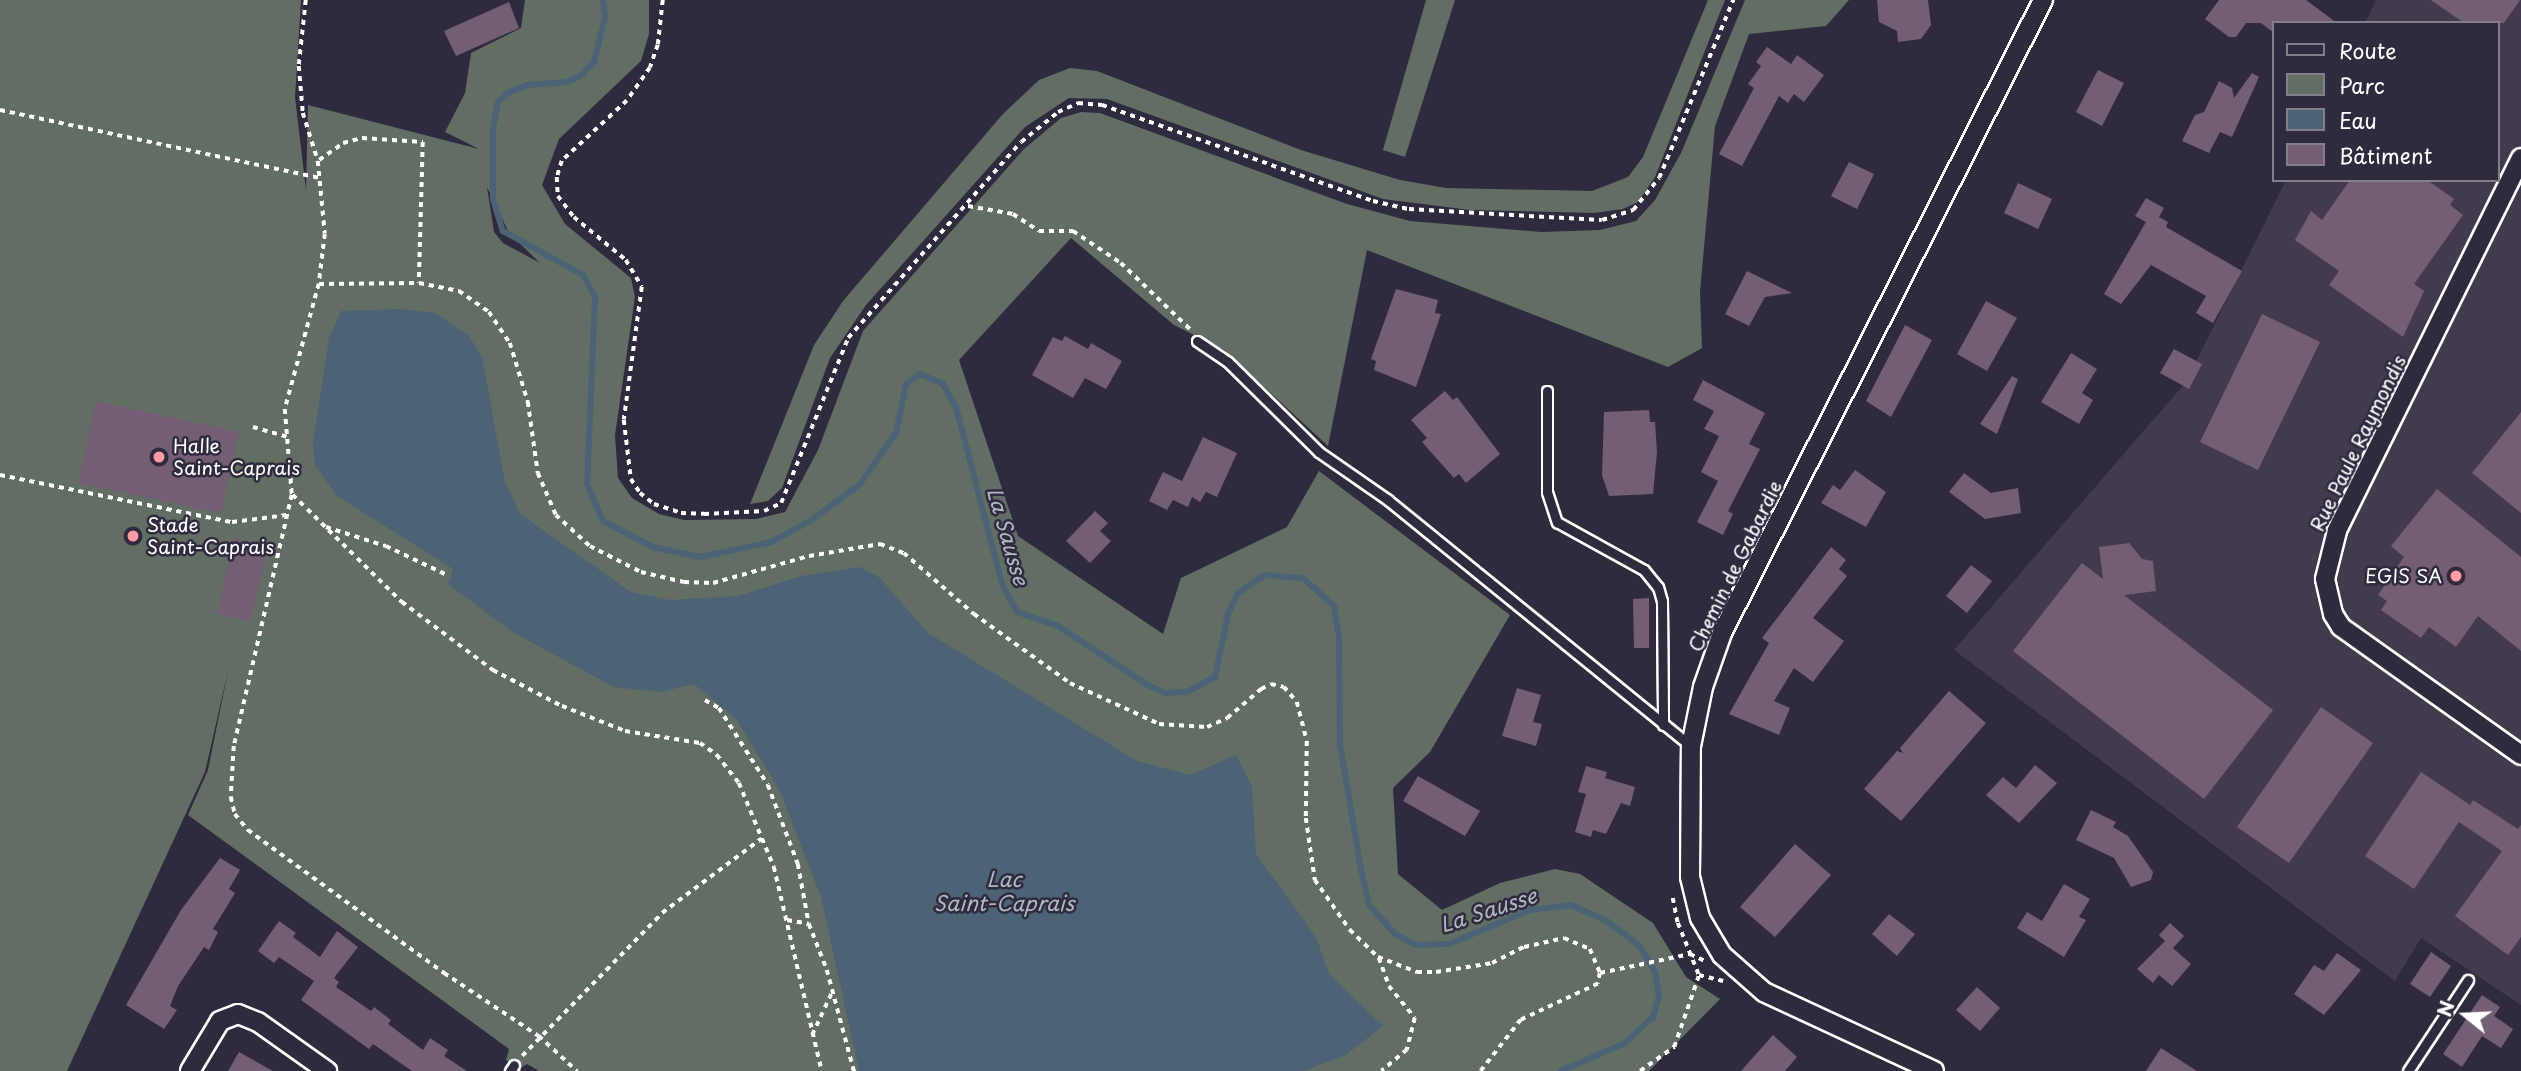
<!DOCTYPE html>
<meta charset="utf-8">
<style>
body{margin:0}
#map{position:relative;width:2521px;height:1071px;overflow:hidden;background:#2f2a3d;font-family:"Playpen Sans",sans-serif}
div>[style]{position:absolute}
.built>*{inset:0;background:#443a4e}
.green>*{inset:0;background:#626e64}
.water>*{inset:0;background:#4b6374}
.stream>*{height:6px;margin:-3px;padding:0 3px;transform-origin:3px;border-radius:3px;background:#4b6374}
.building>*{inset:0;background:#745e74}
.path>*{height:3.5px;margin-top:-1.75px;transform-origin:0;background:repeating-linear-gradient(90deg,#fff 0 5px,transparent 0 10px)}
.roads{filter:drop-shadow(2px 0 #fff) drop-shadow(-2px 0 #fff) drop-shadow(0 2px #fff) drop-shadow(0 -2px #fff)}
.lane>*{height:9px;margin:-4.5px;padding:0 4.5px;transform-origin:4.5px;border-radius:4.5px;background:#2f2a3d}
.street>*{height:18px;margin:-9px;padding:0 9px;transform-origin:9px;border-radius:9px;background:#2f2a3d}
.dots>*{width:19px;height:19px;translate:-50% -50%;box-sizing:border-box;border:4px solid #2f2a3d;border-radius:50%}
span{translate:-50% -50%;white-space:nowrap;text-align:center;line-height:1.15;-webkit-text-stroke:5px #2f2a3d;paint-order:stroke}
.street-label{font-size:19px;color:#fff}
.poi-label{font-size:19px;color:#fff}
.left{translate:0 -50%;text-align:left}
.right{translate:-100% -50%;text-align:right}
.water-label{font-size:21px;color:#aeb9c0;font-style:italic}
.legend{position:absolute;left:2272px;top:21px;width:228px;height:161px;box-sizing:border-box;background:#2f2a3d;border:2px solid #827f8b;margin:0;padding:9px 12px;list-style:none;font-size:21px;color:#fff}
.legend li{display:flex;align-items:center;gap:14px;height:35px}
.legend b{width:35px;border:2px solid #827f8b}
.north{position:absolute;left:2430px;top:980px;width:70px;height:70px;-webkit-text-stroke:5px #2f2a3d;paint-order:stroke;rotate:288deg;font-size:19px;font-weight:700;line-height:28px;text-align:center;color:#fff}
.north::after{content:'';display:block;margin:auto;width:24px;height:32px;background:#fff;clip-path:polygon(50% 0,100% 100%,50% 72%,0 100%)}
</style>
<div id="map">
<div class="built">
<div style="clip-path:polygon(2376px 0,2521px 0,2521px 1005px,2421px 938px,2395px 981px,1954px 650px,2186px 382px,2286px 180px,2498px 180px,2498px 23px,2365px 23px)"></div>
</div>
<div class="green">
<div style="clip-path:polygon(evenodd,0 0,301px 0,295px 97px,306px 190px,308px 105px,479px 149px,445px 132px,465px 93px,471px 53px,521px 28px,525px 0,649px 0,649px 34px,641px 61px,559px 139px,542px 185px,565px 224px,631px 278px,635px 297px,615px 435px,618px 478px,632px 498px,659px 514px,684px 520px,756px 519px,785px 512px,818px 450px,863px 331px,1024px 149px,1061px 118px,1081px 112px,1100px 113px,1347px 204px,1410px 221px,1541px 232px,1600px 230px,1636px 221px,1655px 200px,1681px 153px,1745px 0,1849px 0,1826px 26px,1749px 34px,1715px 126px,1700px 292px,1702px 348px,1668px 367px,1367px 250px,1328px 446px,1224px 350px,1174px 325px,1071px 238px,959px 360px,1018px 536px,1163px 634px,1181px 578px,1287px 527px,1319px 471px,1510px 615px,1430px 752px,1393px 788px,1398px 874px,1442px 910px,1500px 883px,1555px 869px,1580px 874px,1653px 923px,1686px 977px,1720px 999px,1649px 1071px,539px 1071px,527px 1064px,519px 1069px,506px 1060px,509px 1049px,188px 815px,208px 770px,228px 671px,205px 772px,67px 1071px,0 1071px,0 0,487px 187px,509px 233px,540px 263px,503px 243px,494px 232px,487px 187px)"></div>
<div style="clip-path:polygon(1426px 0,1455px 0,1405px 157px,1383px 150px)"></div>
<div style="clip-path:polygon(1708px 0,1725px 0,1655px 177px,1638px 202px,1623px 209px,1594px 213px,1470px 210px,1383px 199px,1107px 99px,1069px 98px,1025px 127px,866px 305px,830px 358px,782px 488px,768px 501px,750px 504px,814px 345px,843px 301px,1002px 115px,1039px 80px,1070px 68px,1097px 71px,1301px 150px,1400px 180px,1446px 188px,1592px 191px,1628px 177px,1643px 157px)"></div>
</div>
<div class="water">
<div style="clip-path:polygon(401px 309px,435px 313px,469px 336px,482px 357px,505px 482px,520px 514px,631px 592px,670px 600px,738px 596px,801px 576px,860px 567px,880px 578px,928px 633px,1137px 761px,1190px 775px,1236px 755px,1252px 787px,1256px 854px,1316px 937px,1329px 974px,1383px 1026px,1346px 1055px,1304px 1071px,859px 1071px,821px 897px,779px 789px,736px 719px,694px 684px,661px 692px,614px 687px,514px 633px,448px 584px,453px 569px,337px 496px,315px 465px,313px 443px,329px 338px,341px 311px)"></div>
</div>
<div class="stream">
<div style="left:603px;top:0;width:17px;rotate:83deg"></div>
<div style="left:605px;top:17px;width:46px;rotate:103.7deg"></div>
<div style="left:594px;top:62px;width:19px;rotate:133deg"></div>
<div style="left:581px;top:76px;width:15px;rotate:157deg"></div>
<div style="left:567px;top:82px;width:40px;rotate:175.7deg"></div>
<div style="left:527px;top:85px;width:21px;rotate:157deg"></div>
<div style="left:508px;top:93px;width:13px;rotate:138deg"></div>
<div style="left:498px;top:102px;width:26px;rotate:101deg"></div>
<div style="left:493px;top:128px;width:71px;rotate:90deg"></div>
<div style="left:493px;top:199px;width:34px;rotate:73deg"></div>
<div style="left:503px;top:231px;width:91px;rotate:28.8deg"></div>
<div style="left:583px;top:275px;width:25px;rotate:61deg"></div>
<div style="left:595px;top:297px;width:187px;rotate:92.4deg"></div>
<div style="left:587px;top:484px;width:40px;rotate:66.6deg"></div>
<div style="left:603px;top:521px;width:56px;rotate:27.5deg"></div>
<div style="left:653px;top:547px;width:48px;rotate:12deg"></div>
<div style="left:700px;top:557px;width:73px;rotate:-11.9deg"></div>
<div style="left:771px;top:542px;width:44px;rotate:-28.3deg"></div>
<div style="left:810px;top:521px;width:61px;rotate:-36.3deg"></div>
<div style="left:859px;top:485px;width:64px;rotate:-54.6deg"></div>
<div style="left:896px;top:433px;width:50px;rotate:-78.5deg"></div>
<div style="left:906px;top:384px;width:17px;rotate:-36deg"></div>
<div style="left:920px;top:374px;width:25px;rotate:23deg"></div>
<div style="left:943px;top:384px;width:26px;rotate:61deg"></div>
<div style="left:956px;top:407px;width:183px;rotate:75.4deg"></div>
<div style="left:1002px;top:584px;width:32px;rotate:62deg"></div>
<div style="left:1017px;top:612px;width:43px;rotate:18.9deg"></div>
<div style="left:1058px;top:626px;width:105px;rotate:33.4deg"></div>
<div style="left:1146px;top:684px;width:21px;rotate:25deg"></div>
<div style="left:1165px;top:693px;width:22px;rotate:-3deg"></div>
<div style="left:1187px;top:692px;width:32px;rotate:-28deg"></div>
<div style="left:1215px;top:677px;width:64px;rotate:-78.3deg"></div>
<div style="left:1228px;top:614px;width:23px;rotate:-65deg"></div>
<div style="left:1238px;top:593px;width:32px;rotate:-34deg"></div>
<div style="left:1265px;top:575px;width:38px;rotate:5deg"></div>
<div style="left:1303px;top:578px;width:42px;rotate:42.1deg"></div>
<div style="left:1334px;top:606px;width:33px;rotate:81deg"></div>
<div style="left:1339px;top:639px;width:105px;rotate:89.5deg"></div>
<div style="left:1340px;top:744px;width:128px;rotate:80.5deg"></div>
<div style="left:1361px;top:870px;width:36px;rotate:77deg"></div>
<div style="left:1369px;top:905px;width:39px;rotate:48deg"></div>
<div style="left:1395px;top:934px;width:24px;rotate:28deg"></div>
<div style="left:1416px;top:945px;width:33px;rotate:-2deg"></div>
<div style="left:1449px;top:944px;width:88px;rotate:-22.8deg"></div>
<div style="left:1530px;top:910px;width:41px;rotate:-7deg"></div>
<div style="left:1571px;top:905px;width:39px;rotate:24deg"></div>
<div style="left:1607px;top:921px;width:40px;rotate:37deg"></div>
<div style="left:1639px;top:945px;width:31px;rotate:59deg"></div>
<div style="left:1655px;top:972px;width:23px;rotate:80deg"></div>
<div style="left:1659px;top:995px;width:23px;rotate:105deg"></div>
<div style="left:1653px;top:1017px;width:38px;rotate:137deg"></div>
<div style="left:1625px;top:1043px;width:70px;rotate:156.4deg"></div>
</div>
<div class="building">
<div style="clip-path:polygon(1877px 0,1928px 0,1931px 25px,1921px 39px,1898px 42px,1897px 31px,1879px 22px)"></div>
<div style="clip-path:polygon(2219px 0,2306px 0,2337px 23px,2274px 23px,2274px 33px,2261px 23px,2246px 23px,2236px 37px,2229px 37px,2205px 19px)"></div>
<div style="clip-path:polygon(2431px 0,2520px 0,2504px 23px,2464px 23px)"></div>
<div style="clip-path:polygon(509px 2px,519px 28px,456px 56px,444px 31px)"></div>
<div style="clip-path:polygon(1767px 47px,1791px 64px,1797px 55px,1824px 75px,1804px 102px,1794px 94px,1788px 103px,1779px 96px,1742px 166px,1719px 154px,1754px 88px,1748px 84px,1761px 66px,1756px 62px)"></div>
<div style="clip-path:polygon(2098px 70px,2124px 83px,2102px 126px,2076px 112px)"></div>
<div style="clip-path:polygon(2252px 73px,2259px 77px,2232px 137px,2220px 132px,2209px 153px,2182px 141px,2195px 115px,2204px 112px,2219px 81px,2232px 88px,2234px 98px)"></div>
<div style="clip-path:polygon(1849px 162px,1874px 174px,1857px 209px,1831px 196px)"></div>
<div style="clip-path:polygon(2350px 180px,2427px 180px,2454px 199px,2450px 205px,2463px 215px,2414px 284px,2424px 291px,2403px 337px,2329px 285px,2339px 271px,2295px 240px,2311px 211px,2322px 220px)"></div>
<div style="clip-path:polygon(2018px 183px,2052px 199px,2038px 229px,2004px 213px)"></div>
<div style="clip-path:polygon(2146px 198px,2164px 208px,2159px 217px,2168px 222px,2166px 227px,2242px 271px,2213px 323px,2196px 313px,2206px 296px,2151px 265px,2121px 304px,2104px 294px,2146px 222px,2135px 216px)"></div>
<div style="clip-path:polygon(1747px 271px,1792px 293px,1765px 297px,1749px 326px,1725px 314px)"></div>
<div style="clip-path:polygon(1396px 289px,1438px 300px,1435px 313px,1441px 314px,1416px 387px,1374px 370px,1376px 361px,1371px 359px)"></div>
<div style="clip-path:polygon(1986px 301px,2017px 318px,1987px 371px,1957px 354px)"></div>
<div style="clip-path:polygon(2262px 314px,2320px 342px,2258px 470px,2200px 442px)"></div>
<div style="clip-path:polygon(1905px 325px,1932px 340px,1891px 417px,1866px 401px)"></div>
<div style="clip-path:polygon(1065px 336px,1088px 349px,1091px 343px,1122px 361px,1106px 389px,1085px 378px,1073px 398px,1032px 375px,1053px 337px,1062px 341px)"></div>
<div style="clip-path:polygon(2174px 349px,2202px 364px,2189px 389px,2160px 373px)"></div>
<div style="clip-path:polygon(2071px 353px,2097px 369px,2082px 393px,2093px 400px,2079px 424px,2041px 402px)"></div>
<div style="clip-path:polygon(2012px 376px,2018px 379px,1997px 434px,1980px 424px)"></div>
<div style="clip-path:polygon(1703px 380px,1765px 413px,1749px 444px,1760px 449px,1728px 511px,1733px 514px,1723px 535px,1697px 522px,1718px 481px,1701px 472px,1719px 436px,1704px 429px,1714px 411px,1693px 400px)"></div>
<div style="clip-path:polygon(1445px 391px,1453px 400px,1457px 397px,1500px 454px,1466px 483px,1459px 474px,1454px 478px,1422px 442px,1427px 438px,1411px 420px)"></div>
<div style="clip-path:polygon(96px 401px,239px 432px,221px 513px,78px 483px)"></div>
<div style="clip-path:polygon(1649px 410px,1650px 422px,1655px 422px,1657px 452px,1653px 494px,1609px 496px,1602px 475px,1604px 412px)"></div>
<div style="clip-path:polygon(2521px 412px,2521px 513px,2472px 473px)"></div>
<div style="clip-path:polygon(1203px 437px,1237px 453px,1217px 497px,1206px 492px,1200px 502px,1192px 497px,1188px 507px,1173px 500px,1167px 510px,1149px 501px,1163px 472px,1182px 481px)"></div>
<div style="clip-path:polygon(1855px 470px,1886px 492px,1866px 527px,1821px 503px,1833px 485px,1840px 490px)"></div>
<div style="clip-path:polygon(1964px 473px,1991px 493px,2018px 488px,2021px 513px,1985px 519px,1949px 492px)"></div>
<div style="clip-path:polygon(2437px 489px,2521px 557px,2521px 651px,2478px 616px,2456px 647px,2429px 627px,2421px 638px,2381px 610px,2387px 601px,2378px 595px,2404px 557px,2391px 546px)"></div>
<div style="clip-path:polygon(1095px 511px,1108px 523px,1100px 531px,1111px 541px,1090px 563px,1066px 541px)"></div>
<div style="clip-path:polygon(234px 538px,268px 545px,251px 621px,217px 614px)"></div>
<div style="clip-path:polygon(2129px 543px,2142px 559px,2153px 561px,2156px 591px,2124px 595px,2273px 710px,2204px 799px,2013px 651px,2082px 563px,2103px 579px,2099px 547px)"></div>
<div style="clip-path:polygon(1831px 547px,1846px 560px,1839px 569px,1847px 576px,1813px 618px,1844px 641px,1813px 682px,1794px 668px,1774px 701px,1790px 708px,1779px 735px,1729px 714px,1769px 643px,1762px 638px)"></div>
<div style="clip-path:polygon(1971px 565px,1992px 581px,1967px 613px,1946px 596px)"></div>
<div style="clip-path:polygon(1649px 598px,1649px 648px,1634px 648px,1633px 599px)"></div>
<div style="clip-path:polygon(1517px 688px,1541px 695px,1533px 722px,1542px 724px,1536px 746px,1502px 736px)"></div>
<div style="clip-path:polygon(1949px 691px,1986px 723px,1901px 821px,1864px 789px,1897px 751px,1903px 753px,1900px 748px)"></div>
<div style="clip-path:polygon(2321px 707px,2373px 743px,2289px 863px,2237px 827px)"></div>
<div style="clip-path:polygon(2035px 765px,2057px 783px,2019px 823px,1986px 795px,2003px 777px,2016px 788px)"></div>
<div style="clip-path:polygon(1586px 766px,1607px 772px,1605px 778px,1635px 787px,1630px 806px,1621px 803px,1606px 834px,1593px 830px,1591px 837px,1575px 832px,1586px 794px,1578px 792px)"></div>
<div style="clip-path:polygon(2421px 772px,2470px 805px,2473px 800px,2518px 829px,2521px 825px,2521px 937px,2508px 955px,2455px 916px,2502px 851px,2459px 822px,2414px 889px,2365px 856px)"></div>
<div style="clip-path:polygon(1418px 776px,1480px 811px,1465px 836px,1403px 801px)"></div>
<div style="clip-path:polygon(2091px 810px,2116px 822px,2113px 827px,2128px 836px,2153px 872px,2151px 880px,2131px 887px,2114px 858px,2076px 840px)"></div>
<div style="clip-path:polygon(1795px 844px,1831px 875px,1775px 937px,1740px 907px)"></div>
<div style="clip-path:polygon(220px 858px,240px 870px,229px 889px,235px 893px,213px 929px,218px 932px,209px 950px,204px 947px,178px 986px,170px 1006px,177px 1010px,164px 1029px,126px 1005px,181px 910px)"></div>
<div style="clip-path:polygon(2064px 884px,2090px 899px,2079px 917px,2086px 920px,2064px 957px,2017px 928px,2027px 912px,2042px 921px)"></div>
<div style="clip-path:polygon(1889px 914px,1915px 934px,1897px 956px,1872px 934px)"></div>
<div style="clip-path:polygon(279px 921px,296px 933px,293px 937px,320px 957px,337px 931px,358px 947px,334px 978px,339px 982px,336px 987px,371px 1011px,374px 1007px,391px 1020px,388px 1024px,423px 1050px,430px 1038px,448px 1050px,444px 1056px,467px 1071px,412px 1071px,373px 1044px,369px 1049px,301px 1000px,314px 981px,279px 957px,274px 963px,258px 951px)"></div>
<div style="clip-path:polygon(2170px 923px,2184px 936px,2173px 948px,2191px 964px,2172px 986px,2159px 975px,2153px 983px,2137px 969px,2165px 941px,2159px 935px)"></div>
<div style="clip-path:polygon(2431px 952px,2451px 966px,2430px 997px,2410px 984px)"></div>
<div style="clip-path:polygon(2337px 953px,2361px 970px,2324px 1015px,2294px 994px,2314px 965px,2324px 971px)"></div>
<div style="clip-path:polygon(1977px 987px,2000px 1008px,1980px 1031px,1956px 1010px)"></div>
<div style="clip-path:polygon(2482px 995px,2500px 1007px,2494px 1016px,2513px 1029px,2501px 1048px,2482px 1036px,2462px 1067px,2443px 1054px)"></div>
<div style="clip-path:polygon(1773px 1035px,1797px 1057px,1785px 1071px,1741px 1071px)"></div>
<div style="clip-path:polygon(2161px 1048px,2197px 1071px,2146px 1071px)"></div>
<div style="clip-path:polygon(239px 1052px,273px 1071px,228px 1071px)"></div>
</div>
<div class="path">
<div style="left:306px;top:0;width:66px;rotate:96.1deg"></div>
<div style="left:299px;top:66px;width:47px;rotate:85.1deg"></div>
<div style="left:303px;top:113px;width:50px;rotate:72.6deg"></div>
<div style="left:318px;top:161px;width:73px;rotate:84.5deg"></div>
<div style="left:325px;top:234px;width:50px;rotate:96.8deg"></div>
<div style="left:319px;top:284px;width:130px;rotate:105.2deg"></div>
<div style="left:285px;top:409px;width:86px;rotate:85.3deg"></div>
<div style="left:292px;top:495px;width:258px;rotate:103deg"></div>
<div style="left:234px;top:746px;width:51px;rotate:93.4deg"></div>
<div style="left:231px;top:797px;width:17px;rotate:77deg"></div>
<div style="left:235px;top:814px;width:21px;rotate:51deg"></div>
<div style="left:248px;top:830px;width:243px;rotate:36.1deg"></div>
<div style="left:444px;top:973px;width:114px;rotate:33.6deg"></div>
<div style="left:539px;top:1036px;width:52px;rotate:42.6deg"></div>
<div style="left:663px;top:0;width:45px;rotate:96.3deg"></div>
<div style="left:658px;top:45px;width:24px;rotate:109deg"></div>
<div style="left:650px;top:68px;width:40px;rotate:124.9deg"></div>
<div style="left:627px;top:101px;width:88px;rotate:137.3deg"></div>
<div style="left:562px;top:161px;width:17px;rotate:107deg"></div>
<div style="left:557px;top:177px;width:19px;rotate:87deg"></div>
<div style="left:558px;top:196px;width:26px;rotate:53deg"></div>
<div style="left:574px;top:217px;width:67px;rotate:39.6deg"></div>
<div style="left:626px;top:260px;width:31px;rotate:59deg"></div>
<div style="left:642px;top:287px;width:134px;rotate:97.7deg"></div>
<div style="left:624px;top:420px;width:59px;rotate:83.2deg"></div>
<div style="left:631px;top:479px;width:17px;rotate:57deg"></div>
<div style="left:640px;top:493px;width:18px;rotate:38deg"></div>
<div style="left:654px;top:504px;width:28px;rotate:18deg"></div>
<div style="left:681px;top:513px;width:23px;rotate:2deg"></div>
<div style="left:704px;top:514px;width:60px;rotate:-2.9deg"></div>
<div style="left:764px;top:511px;width:19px;rotate:-25deg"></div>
<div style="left:781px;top:503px;width:178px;rotate:-67.9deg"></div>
<div style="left:848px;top:338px;width:261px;rotate:-48.6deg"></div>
<div style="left:1021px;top:142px;width:48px;rotate:-39deg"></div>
<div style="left:1058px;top:112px;width:22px;rotate:-24deg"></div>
<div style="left:1078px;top:103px;width:24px;rotate:5deg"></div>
<div style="left:1102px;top:105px;width:288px;rotate:19.5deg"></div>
<div style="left:1373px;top:201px;width:37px;rotate:13deg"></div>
<div style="left:1409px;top:209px;width:193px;rotate:3.3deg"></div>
<div style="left:1602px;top:220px;width:33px;rotate:-18deg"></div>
<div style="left:1633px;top:210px;width:41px;rotate:-50.9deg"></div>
<div style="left:1659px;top:178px;width:193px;rotate:-67.4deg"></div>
<div style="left:0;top:110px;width:327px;rotate:12deg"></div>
<div style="left:319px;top:160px;width:29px;rotate:-35deg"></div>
<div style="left:343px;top:143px;width:20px;rotate:-15deg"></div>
<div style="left:362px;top:138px;width:61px;rotate:3.8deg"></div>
<div style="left:423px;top:142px;width:141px;rotate:91.6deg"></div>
<div style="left:968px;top:206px;width:46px;rotate:10.1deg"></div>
<div style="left:1013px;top:214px;width:31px;rotate:33deg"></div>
<div style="left:1039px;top:231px;width:34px"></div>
<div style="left:1073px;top:231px;width:58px;rotate:33.7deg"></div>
<div style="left:1121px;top:263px;width:97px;rotate:43.7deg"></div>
<div style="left:319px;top:284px;width:100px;rotate:-0.6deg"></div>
<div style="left:419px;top:283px;width:41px;rotate:11.3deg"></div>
<div style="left:459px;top:291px;width:37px;rotate:35deg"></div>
<div style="left:489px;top:312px;width:37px;rotate:56deg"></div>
<div style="left:510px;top:343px;width:62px;rotate:73deg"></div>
<div style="left:528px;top:402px;width:72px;rotate:82deg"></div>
<div style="left:538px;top:473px;width:46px;rotate:66.8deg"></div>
<div style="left:556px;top:515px;width:46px;rotate:42.4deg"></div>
<div style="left:590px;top:546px;width:57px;rotate:27deg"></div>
<div style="left:641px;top:572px;width:44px;rotate:13.1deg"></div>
<div style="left:684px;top:582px;width:29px;rotate:2deg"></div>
<div style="left:713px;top:583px;width:100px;rotate:-15.7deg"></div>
<div style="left:809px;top:556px;width:72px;rotate:-9.6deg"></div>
<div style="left:880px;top:544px;width:26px;rotate:21deg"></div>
<div style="left:904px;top:553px;width:93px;rotate:41.1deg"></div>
<div style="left:974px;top:614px;width:118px;rotate:35.7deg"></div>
<div style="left:1070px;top:683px;width:98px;rotate:24.7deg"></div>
<div style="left:1159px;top:724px;width:48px;rotate:3.6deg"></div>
<div style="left:1207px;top:727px;width:22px;rotate:-24deg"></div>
<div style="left:1227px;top:718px;width:45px;rotate:-40.5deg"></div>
<div style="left:1261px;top:689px;width:11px;rotate:-27deg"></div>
<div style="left:1271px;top:684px;width:13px;rotate:13deg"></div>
<div style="left:1284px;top:687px;width:20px;rotate:49deg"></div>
<div style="left:1297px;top:702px;width:40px;rotate:75.6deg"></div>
<div style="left:1307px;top:741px;width:77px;rotate:90.7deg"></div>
<div style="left:1306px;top:818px;width:63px;rotate:81.7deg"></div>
<div style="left:1315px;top:880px;width:61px;rotate:55deg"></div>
<div style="left:1350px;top:930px;width:39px;rotate:44deg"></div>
<div style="left:1378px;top:957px;width:42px;rotate:21deg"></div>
<div style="left:1417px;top:972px;width:19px"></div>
<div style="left:1436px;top:972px;width:57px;rotate:-9.1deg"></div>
<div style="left:1492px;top:963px;width:36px;rotate:-27deg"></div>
<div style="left:1524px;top:947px;width:41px;rotate:-12.7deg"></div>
<div style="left:1564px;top:938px;width:28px;rotate:23deg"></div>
<div style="left:1590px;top:949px;width:26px;rotate:67deg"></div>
<div style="left:1600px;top:973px;width:11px;rotate:100deg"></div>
<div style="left:1598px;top:984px;width:85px;rotate:154.9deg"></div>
<div style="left:1521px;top:1020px;width:65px;rotate:128.1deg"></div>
<div style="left:253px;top:427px;width:35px;rotate:16deg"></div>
<div style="left:0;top:475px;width:237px;rotate:11.5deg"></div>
<div style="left:232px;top:522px;width:55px;rotate:-7.3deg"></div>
<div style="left:293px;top:495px;width:153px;rotate:44.5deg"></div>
<div style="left:402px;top:602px;width:114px;rotate:36.8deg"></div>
<div style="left:493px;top:670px;width:78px;rotate:27.6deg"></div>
<div style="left:562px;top:706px;width:68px;rotate:21.6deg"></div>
<div style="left:625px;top:731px;width:76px;rotate:9.1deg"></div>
<div style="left:700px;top:743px;width:21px;rotate:35deg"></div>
<div style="left:717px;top:755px;width:36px;rotate:52deg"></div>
<div style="left:739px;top:783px;width:91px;rotate:67.4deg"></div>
<div style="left:774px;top:867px;width:210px;rotate:76.8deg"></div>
<div style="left:326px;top:527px;width:63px;rotate:17.6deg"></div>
<div style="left:386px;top:546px;width:68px;rotate:25.4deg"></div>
<div style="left:705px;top:700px;width:16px;rotate:30deg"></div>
<div style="left:719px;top:708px;width:91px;rotate:57.5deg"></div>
<div style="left:768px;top:785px;width:85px;rotate:69.2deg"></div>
<div style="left:798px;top:864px;width:61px;rotate:79.6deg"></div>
<div style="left:1673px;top:898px;width:25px;rotate:79deg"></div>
<div style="left:1678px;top:923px;width:56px;rotate:68deg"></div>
<div style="left:1699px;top:975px;width:25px;rotate:14deg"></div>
<div style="left:787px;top:920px;width:22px;rotate:10deg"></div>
<div style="left:809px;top:924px;width:49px;rotate:68.6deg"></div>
<div style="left:827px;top:970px;width:105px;rotate:75deg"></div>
<div style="left:1379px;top:958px;width:30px;rotate:70deg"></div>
<div style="left:1389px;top:986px;width:41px;rotate:50.9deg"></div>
<div style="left:1415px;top:1018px;width:33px;rotate:104deg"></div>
<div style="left:1407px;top:1050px;width:33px;rotate:140deg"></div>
<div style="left:1600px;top:973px;width:92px;rotate:-11.9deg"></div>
<div style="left:1690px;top:954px;width:17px;rotate:25deg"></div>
<div style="left:812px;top:1035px;width:47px;rotate:-65.1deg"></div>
<div style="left:522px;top:1056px;width:200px;rotate:-45.6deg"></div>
<div style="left:662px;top:913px;width:124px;rotate:-36.8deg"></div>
<div style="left:1640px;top:1071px;width:42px;rotate:-35.2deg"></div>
<div style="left:1674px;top:1047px;width:76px;rotate:-70.9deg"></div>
</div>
<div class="roads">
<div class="lane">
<div style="left:1197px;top:341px;width:37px;rotate:34deg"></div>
<div style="left:1228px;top:362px;width:128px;rotate:44.7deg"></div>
<div style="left:1319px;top:452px;width:84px;rotate:34.8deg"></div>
<div style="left:1388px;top:500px;width:390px;rotate:39.1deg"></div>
<div style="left:1547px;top:391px;width:101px;rotate:90deg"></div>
<div style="left:1547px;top:492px;width:32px;rotate:72deg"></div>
<div style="left:1557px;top:522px;width:99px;rotate:28.9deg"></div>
<div style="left:1644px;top:570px;width:22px;rotate:51deg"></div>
<div style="left:1658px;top:587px;width:15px;rotate:74deg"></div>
<div style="left:1662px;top:601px;width:124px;rotate:89.5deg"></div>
<div style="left:510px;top:1071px;width:7px;rotate:-56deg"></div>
<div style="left:2408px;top:1071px;width:109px;rotate:-56.6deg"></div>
</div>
<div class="street">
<div style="left:2521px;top:158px;width:416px;rotate:116.3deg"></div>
<div style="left:2337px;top:531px;width:49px;rotate:104deg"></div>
<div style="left:2325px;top:579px;width:36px;rotate:77deg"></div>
<div style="left:2333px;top:614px;width:15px;rotate:58deg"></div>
<div style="left:2341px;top:627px;width:221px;rotate:35.4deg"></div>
<div style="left:190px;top:1071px;width:58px;rotate:-59deg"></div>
<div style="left:220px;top:1021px;width:19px;rotate:-21deg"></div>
<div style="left:238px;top:1014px;width:22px;rotate:22deg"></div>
<div style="left:258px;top:1022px;width:85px;rotate:35.4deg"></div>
<div style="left:1934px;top:1071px;width:187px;rotate:-155.1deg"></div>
<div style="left:1764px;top:992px;width:56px;rotate:-138.6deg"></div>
<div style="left:1722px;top:955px;width:43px;rotate:-120.7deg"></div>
<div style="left:1700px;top:918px;width:42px;rotate:-103.7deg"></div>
<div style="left:1690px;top:877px;width:131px;rotate:-89.6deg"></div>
<div style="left:1691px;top:746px;width:60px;rotate:-78.5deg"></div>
<div style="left:1703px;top:687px;width:57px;rotate:-70.6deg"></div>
<div style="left:1722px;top:633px;width:710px;rotate:-63.11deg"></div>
</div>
</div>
<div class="dots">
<div style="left:159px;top:457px;background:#ff9aa2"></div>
<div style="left:133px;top:536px;background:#ff9aa2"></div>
<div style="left:2456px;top:576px;background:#ff9aa2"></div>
</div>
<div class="street-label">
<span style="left:2358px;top:443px;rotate:-64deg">Rue Paule Raymondis</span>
<span style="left:1735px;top:566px;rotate:-64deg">Chemin de Gabardie</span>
</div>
<div class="poi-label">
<span class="left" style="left:173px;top:457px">Halle<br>Saint-Caprais</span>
<span class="left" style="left:147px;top:536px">Stade<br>Saint-Caprais</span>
<span class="right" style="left:2442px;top:576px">EGIS SA</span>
</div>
<div class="water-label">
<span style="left:1009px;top:536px;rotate:74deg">La Sausse</span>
<span style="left:1004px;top:890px">Lac<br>Saint-Caprais</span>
<span style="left:1488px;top:909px;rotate:-18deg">La Sausse</span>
</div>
<ul class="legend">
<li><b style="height:9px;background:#2f2a3d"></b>Route</li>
<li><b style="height:19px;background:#626e64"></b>Parc</li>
<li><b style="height:19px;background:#4b6374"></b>Eau</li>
<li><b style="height:19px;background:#745e74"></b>Bâtiment</li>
</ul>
<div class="north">N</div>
</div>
